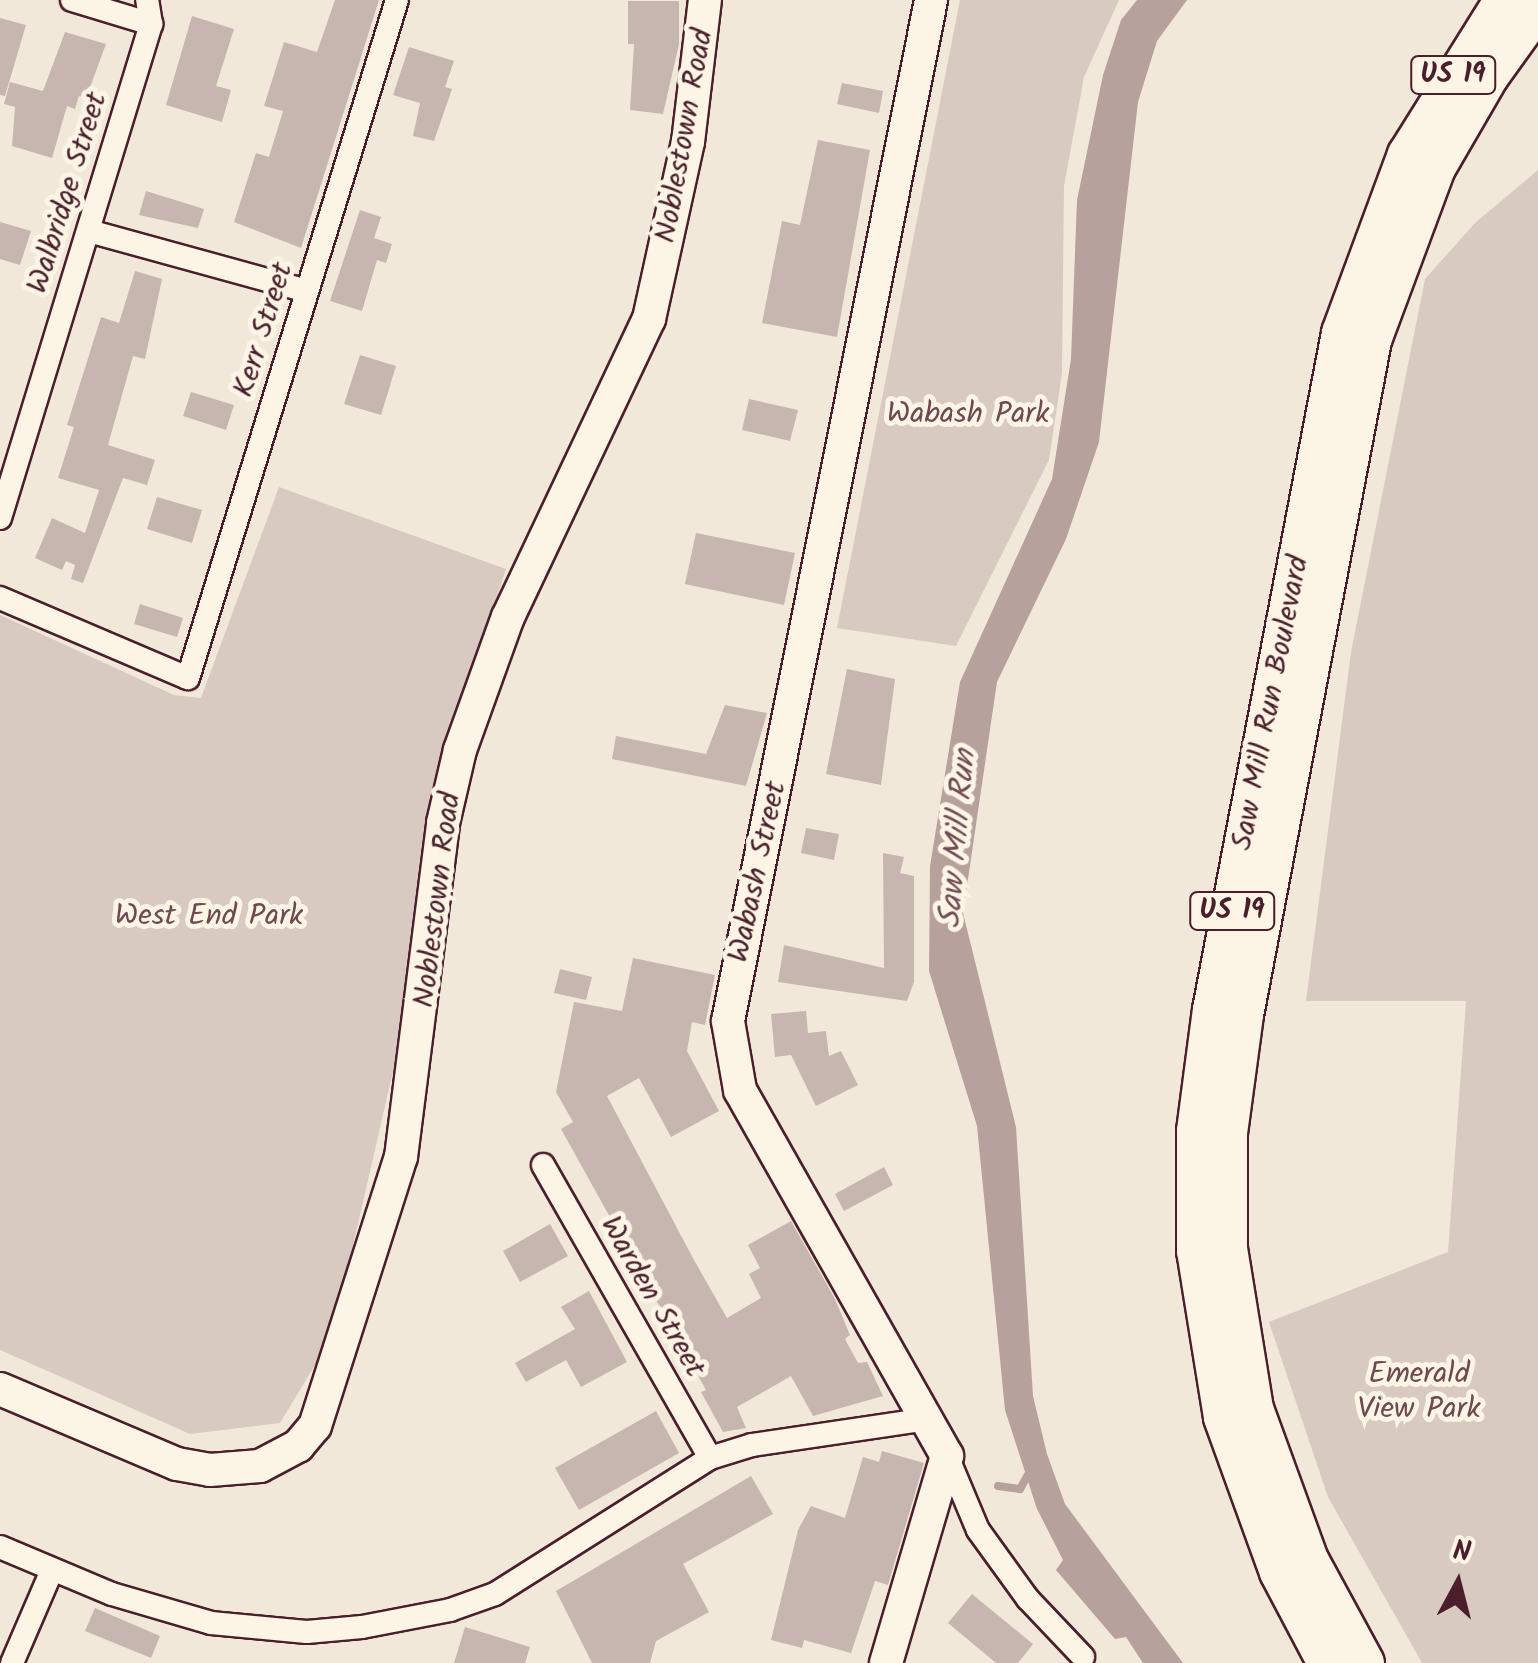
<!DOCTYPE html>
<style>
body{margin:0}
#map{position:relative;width:1538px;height:1663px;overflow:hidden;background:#f1e8da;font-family:Kalam,sans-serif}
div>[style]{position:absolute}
.green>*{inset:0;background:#d8cac0}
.water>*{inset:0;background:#b6a19c}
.stream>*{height:8px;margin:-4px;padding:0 4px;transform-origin:4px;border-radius:4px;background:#b6a19c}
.building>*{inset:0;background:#c7b6af}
.roads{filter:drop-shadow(2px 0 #4a1f2b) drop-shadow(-2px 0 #4a1f2b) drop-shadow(0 2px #4a1f2b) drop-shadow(0 -2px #4a1f2b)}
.street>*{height:22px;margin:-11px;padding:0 11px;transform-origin:11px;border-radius:11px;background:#fcf5e5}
.secondary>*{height:32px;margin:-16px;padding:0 16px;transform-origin:16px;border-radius:16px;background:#fcf5e5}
.highway>*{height:40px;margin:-20px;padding:0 20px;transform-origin:20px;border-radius:20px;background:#fcf5e5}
span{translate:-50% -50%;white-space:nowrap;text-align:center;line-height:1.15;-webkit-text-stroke:10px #fcf5e5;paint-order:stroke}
.shield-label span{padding:2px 8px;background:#fcf5e5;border:2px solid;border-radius:8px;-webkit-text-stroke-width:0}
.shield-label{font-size:28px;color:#4a1f2b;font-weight:700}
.street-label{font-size:30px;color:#4a1f2b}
.park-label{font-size:30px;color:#6e4a50}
.water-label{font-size:32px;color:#704c53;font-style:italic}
.north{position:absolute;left:1408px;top:1533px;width:100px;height:100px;-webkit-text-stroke:8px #fcf5e5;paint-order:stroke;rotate:7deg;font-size:28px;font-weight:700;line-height:40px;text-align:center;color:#4a1f2b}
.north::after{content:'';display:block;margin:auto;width:35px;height:45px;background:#4a1f2b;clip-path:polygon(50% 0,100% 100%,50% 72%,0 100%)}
</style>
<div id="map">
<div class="green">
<div style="clip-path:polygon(960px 0,1119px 0,1084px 77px,1064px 186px,1062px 373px,1049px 460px,956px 646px,837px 628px)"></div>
<div style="clip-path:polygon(1538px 170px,1538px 1663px,1422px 1663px,1328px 1497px,1269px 1322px,1448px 1252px,1466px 1001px,1306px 1001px,1351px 652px,1425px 279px,1475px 223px)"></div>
<div style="clip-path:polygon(279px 487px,506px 569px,450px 743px,394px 1067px,332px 1337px,280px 1423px,190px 1434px,0 1350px,0 615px,174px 695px,201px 698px)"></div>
</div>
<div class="water">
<div style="clip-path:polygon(1137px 0,1187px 0,1157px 41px,1138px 102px,1099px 442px,1066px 539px,997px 682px,963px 913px,1016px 1127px,1033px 1396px,1047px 1454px,1065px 1504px,1183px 1663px,1143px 1663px,1126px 1637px,1115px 1639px,1056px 1570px,1063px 1560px,1037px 1509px,1005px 1410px,977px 1126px,929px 971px,930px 866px,960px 682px,1052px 479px,1071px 359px,1077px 200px,1103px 75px,1121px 20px)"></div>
</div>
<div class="stream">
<div style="left:998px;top:1486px;width:22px;rotate:8deg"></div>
<div style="left:1020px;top:1489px;width:23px;rotate:-61deg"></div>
</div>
<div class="building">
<div style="clip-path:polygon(335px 0,379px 0,301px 248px,234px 222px,256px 153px,269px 157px,283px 111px,264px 106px,284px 42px,317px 52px)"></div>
<div style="clip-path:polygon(628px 1px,679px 1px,679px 44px,663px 114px,630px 110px,634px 44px,628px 44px)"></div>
<div style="clip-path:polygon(192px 16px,234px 29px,216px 86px,231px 90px,222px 122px,166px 105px)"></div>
<div style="clip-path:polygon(0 18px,26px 25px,5px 96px,0 95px)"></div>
<div style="clip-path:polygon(65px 32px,106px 44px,86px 98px,79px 96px,75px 109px,67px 106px,52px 158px,12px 146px,15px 107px,4px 104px,10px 82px,43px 91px)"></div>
<div style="clip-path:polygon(409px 47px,454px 61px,445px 87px,452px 89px,434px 141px,413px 136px,420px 103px,393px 95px)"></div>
<div style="clip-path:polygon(842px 83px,883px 91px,879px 113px,837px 104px)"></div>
<div style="clip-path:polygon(818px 140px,870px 150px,837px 337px,762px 323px,782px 221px,800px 225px)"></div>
<div style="clip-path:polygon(146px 191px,204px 209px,198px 228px,139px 215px)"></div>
<div style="clip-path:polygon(360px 210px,381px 217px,374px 238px,392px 244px,386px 263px,377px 260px,362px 311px,330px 301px)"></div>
<div style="clip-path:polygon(0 222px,31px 231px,20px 265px,0 259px)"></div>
<div style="clip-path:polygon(135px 271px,162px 279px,145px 359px,133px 356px,108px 445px,155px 460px,147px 485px,123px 478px,83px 583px,71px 579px,75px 565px,66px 561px,62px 570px,35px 558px,52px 518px,85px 533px,99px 490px,58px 478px,74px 427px,67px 425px,101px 317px,119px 323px)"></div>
<div style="clip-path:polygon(360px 355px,396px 366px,381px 415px,344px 404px)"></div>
<div style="clip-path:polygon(191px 392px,234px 405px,226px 430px,183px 416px)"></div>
<div style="clip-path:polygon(749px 399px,798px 410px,790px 441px,742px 430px)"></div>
<div style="clip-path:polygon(157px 497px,202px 510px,192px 543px,147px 529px)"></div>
<div style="clip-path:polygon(696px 533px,795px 553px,784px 605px,685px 584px)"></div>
<div style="clip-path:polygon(140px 604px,183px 618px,177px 637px,134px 624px)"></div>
<div style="clip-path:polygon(847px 669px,895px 679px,881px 785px,826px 774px)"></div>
<div style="clip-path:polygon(725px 705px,767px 713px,746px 786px,612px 759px,616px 736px,706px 754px)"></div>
<div style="clip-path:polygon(806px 828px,839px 834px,834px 860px,801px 853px)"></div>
<div style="clip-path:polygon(883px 853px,904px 857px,900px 873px,914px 876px,914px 982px,907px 1001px,778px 982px,784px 945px,884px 968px)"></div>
<div style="clip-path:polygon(633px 958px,715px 975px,705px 1025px,692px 1022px,687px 1051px,719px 1111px,671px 1137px,639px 1078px,607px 1096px,694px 1260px,727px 1318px,761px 1298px,749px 1274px,760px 1268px,748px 1245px,791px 1221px,835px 1299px,850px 1335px,845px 1339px,858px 1363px,867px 1362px,883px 1396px,813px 1416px,791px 1376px,737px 1407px,746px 1428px,723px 1432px,701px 1392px,706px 1390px,561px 1129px,573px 1122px,556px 1092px,574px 1002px,622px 1011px)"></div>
<div style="clip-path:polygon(560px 969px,592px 977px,586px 1000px,554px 993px)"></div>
<div style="clip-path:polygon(806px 1011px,808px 1033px,826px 1031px,829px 1056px,841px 1051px,858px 1085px,816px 1106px,791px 1055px,775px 1057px,771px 1014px)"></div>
<div style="clip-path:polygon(884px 1167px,893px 1185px,844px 1211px,835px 1194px)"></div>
<div style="clip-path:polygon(550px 1224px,568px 1256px,520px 1282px,503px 1251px)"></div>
<div style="clip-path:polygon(589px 1291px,627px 1362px,581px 1387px,566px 1360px,526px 1382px,515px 1363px,575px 1329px,561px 1307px)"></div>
<div style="clip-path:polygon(656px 1411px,679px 1453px,579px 1510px,555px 1468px)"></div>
<div style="clip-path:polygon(882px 1451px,924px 1463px,888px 1585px,875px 1581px,851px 1653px,804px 1640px,802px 1648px,771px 1640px,798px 1530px,811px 1506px,845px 1518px,863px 1457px,879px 1462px)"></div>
<div style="clip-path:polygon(751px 1476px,773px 1514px,683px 1564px,709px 1612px,656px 1641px,650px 1663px,592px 1663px,556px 1591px)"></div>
<div style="clip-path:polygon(972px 1594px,1033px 1644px,1018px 1663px,996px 1663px,948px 1623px)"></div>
<div style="clip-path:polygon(95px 1608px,160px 1636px,151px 1658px,85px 1631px)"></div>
<div style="clip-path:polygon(465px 1627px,530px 1647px,525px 1663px,454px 1663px)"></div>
</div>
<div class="roads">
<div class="street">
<div style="left:72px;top:0;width:83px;rotate:16.9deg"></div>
<div style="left:89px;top:231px;width:226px;rotate:15.4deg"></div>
<div style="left:0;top:518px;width:517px;rotate:-73deg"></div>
<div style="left:151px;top:24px;width:24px;rotate:-99deg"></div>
<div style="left:0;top:598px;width:204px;rotate:23.1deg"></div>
<div style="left:188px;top:678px;width:709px;rotate:-72.87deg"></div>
<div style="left:543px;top:1165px;width:337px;rotate:60.3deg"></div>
<div style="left:947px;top:1456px;width:80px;rotate:67.3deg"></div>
<div style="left:978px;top:1530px;width:85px;rotate:54.1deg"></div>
<div style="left:1028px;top:1599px;width:80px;rotate:46.5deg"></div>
<div style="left:0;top:1547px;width:121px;rotate:22.8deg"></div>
<div style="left:112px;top:1594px;width:103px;rotate:16.3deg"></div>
<div style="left:211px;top:1623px;width:96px;rotate:5.4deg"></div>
<div style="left:307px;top:1632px;width:55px;rotate:-5.2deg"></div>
<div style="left:362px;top:1627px;width:90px;rotate:-10.9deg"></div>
<div style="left:450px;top:1610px;width:48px;rotate:-19.6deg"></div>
<div style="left:495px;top:1594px;width:254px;rotate:-32.3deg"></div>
<div style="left:710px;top:1458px;width:44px;rotate:-17.2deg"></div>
<div style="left:752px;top:1445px;width:178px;rotate:-8.4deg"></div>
<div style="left:12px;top:1663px;width:101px;rotate:-66.7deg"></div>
</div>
<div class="secondary">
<div style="left:0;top:1389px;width:192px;rotate:23deg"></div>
<div style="left:177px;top:1464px;width:34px;rotate:10deg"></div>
<div style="left:210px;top:1470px;width:50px;rotate:-4.6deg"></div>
<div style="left:260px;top:1466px;width:43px;rotate:-27.8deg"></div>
<div style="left:298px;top:1446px;width:26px;rotate:-50deg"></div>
<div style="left:315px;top:1426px;width:282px;rotate:-72.3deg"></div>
<div style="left:401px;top:1157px;width:337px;rotate:-82.8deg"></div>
<div style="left:443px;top:823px;width:75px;rotate:-76.9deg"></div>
<div style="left:460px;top:750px;width:141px;rotate:-70.2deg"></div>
<div style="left:508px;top:617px;width:330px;rotate:-64.7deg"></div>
<div style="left:649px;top:319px;width:181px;rotate:-77.6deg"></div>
<div style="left:688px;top:142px;width:143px;rotate:-83.2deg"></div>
<div style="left:886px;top:1663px;width:216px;rotate:-73.6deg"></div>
<div style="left:947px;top:1456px;width:420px;rotate:-119.5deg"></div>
<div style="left:740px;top:1090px;width:70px;rotate:-99.9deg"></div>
<div style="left:728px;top:1021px;width:1041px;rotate:-78.75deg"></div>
</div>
<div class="highway">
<div style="left:1328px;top:1663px;width:103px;rotate:-117.8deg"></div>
<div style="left:1280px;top:1572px;width:165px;rotate:-109.9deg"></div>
<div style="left:1224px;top:1417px;width:168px;rotate:-99.2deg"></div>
<div style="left:1197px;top:1251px;width:120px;rotate:-90deg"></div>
<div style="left:1197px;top:1131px;width:122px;rotate:-82.5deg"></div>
<div style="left:1213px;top:1010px;width:689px;rotate:-79.21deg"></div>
<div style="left:1342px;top:333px;width:190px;rotate:-69.7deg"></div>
<div style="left:1408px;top:155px;width:183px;rotate:-58deg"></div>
<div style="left:1364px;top:1663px;width:117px;rotate:-118.5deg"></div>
<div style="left:1308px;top:1560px;width:161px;rotate:-110deg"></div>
<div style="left:1253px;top:1409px;width:162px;rotate:-99.2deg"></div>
<div style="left:1227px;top:1249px;width:116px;rotate:-90deg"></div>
<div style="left:1227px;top:1133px;width:119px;rotate:-82.3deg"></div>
<div style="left:1243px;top:1015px;width:687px;rotate:-79.26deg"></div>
<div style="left:1371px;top:340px;width:184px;rotate:-69.6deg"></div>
<div style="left:1435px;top:168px;width:108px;rotate:-59.9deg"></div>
<div style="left:1489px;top:75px;width:84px;rotate:-54.2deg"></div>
</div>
</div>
<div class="shield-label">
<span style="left:1453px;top:75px">US 19</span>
<span style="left:1232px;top:911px">US 19</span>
</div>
<div class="street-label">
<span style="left:685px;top:136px;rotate:-80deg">Noblestown Road</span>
<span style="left:68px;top:193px;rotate:-73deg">Walbridge Street</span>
<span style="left:264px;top:330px;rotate:-73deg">Kerr Street</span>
<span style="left:1271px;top:703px;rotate:-79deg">Saw Mill Run Boulevard</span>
<span style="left:758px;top:872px;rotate:-78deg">Wabash Street</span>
<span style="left:438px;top:900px;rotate:-83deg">Noblestown Road</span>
<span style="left:652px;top:1297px;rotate:60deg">Warden Street</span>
</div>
<div class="park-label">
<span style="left:968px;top:414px">Wabash Park</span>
<span style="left:209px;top:916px">West End Park</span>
<span style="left:1419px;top:1391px">Emerald<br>View Park</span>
</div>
<div class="water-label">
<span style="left:959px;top:839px;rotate:-85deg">Saw Mill Run</span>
</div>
<div class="north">N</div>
</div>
